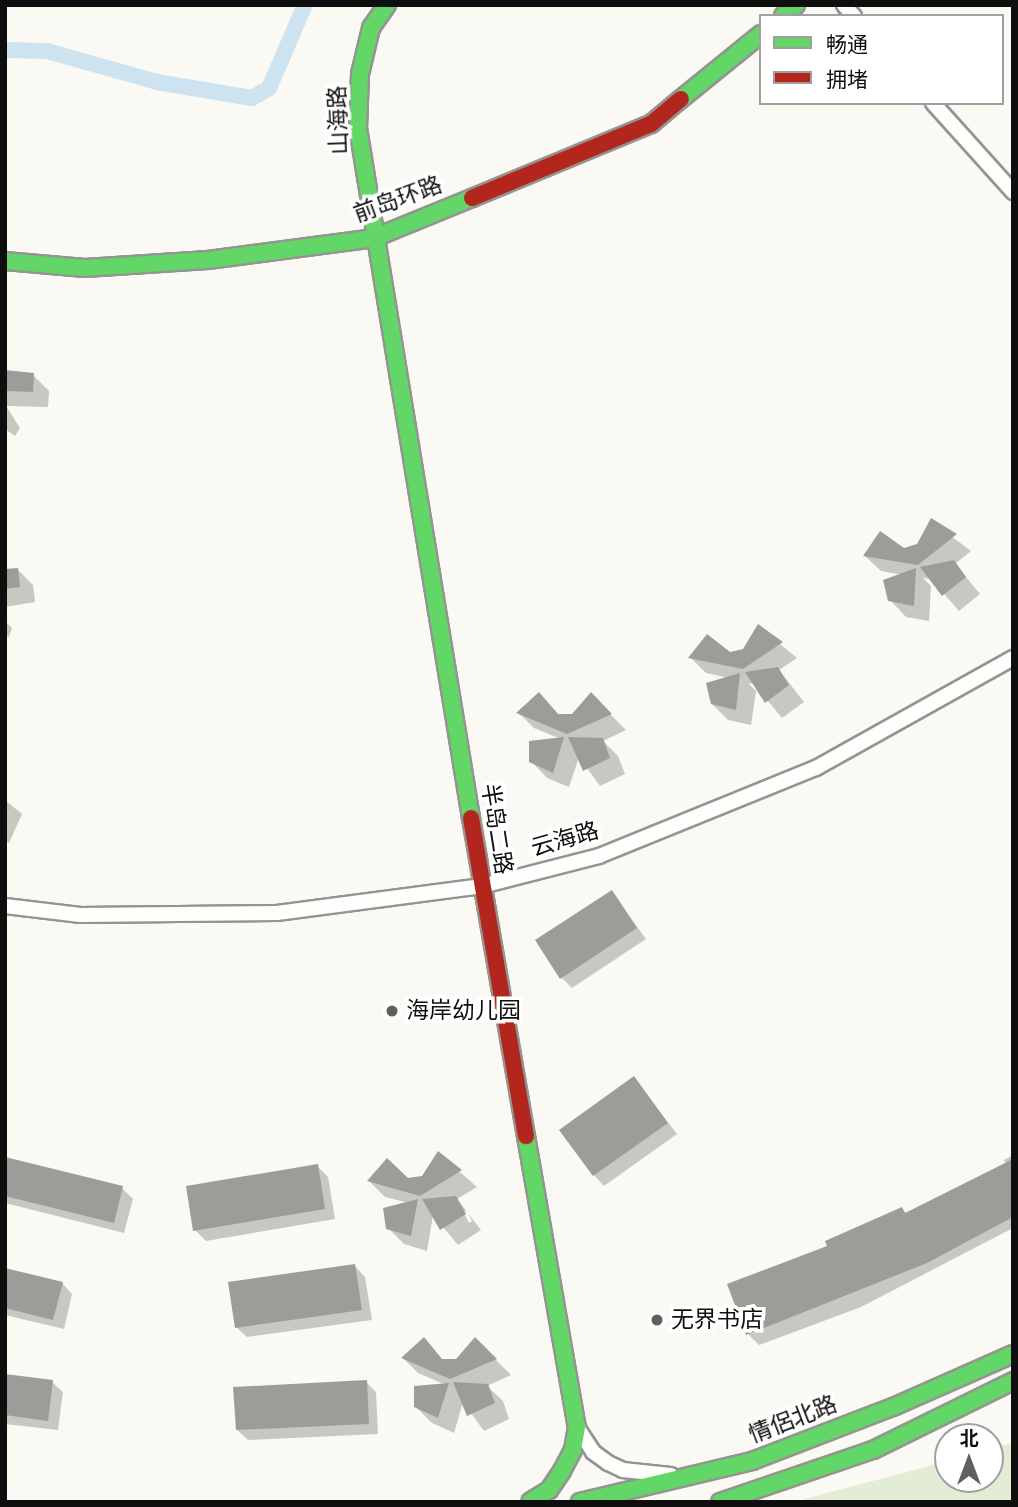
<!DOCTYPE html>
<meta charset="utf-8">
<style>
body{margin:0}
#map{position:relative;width:1018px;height:1507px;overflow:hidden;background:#faf9f3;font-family:"Times New Roman","Noto Sans SC",serif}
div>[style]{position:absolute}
.green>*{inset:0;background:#e3edd5}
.shadow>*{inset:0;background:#0003}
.canal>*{height:16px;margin:-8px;padding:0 8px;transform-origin:8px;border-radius:8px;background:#cee3f0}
.building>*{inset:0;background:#9e9c98}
.roads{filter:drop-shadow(2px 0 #949491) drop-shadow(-2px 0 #949491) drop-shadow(0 2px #949491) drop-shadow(0 -2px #949491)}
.street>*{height:14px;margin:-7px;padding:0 7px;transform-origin:7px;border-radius:7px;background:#fefefd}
.fast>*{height:16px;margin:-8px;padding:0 8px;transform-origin:8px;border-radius:8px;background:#63d668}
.jam>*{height:16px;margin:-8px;padding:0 8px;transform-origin:8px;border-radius:8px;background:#b3261e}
.dots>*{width:19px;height:19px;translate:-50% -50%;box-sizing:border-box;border:4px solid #fff;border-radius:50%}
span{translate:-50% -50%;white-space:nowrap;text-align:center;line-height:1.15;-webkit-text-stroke:7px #fff;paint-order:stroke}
.street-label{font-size:23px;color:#0e0e0e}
.poi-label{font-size:23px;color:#0e0e0e}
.left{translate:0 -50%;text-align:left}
.frame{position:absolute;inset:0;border:7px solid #0e0e0e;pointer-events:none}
.legend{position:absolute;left:759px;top:14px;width:245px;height:91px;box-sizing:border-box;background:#fff;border:2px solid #9f9f9f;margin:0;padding:9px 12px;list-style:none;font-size:21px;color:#0e0e0e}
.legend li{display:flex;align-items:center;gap:14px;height:35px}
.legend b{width:35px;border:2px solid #9f9f9f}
.north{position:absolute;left:934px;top:1423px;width:70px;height:70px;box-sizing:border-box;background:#fff;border:2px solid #9f9f9f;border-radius:50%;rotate:0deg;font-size:19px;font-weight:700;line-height:28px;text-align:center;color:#0e0e0e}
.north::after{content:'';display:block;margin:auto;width:24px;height:32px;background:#61605e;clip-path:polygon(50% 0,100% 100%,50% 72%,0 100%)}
</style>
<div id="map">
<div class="green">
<div style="clip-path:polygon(1013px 1443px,1013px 1502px,793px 1502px,948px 1461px,948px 1479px,990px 1479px,990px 1449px)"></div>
</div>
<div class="shadow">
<div style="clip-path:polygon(5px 372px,33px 375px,49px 391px,48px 407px,6px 406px,20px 428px,15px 436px,5px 429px)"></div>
<div style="clip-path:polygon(931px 521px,971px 551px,955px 564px,980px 594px,959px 611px,931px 579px,923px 578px,931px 586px,929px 621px,906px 617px,890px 600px,903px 575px,881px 571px,865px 556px,918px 546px)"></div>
<div style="clip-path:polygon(17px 569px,33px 585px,35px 602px,5px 607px,5px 571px)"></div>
<div style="clip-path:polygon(5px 621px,12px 628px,9px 637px,5px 635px)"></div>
<div style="clip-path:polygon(759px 627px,797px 658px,779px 670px,804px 702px,782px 718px,754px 684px,748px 683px,756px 691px,751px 725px,728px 720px,712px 704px,729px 678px,706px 673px,691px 658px,744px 651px)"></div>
<div style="clip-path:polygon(539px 695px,560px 716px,572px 716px,591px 695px,626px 730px,603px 741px,618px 756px,625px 774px,600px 786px,579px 757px,569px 787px,547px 778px,531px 761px,561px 739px,534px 728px,519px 713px)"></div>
<div style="clip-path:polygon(5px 800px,22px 814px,9px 843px,5px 841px)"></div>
<div style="clip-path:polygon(612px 892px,646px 939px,572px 988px,561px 977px)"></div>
<div style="clip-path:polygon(634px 1079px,677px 1134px,604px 1186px,594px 1175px)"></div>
<div style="clip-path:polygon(evenodd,439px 1154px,477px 1187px,457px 1199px,481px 1230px,458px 1245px,433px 1215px,427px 1251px,404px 1244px,388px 1228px,409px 1203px,385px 1197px,369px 1181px,423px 1177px,439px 1154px,463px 1211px,467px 1211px,472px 1221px,469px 1223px,463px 1211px)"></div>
<div style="clip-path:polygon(1013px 1155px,1013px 1228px,861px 1307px,759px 1345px,748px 1334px,829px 1247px,902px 1209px,907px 1214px,1006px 1164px,1004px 1160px)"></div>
<div style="clip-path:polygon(5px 1159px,122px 1188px,133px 1199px,124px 1233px,5px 1203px)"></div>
<div style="clip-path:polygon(317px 1166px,328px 1177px,335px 1219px,206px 1241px,195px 1230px)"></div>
<div style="clip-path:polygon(355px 1266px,365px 1277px,372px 1320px,247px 1337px,236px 1327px)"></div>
<div style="clip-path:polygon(5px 1270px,62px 1283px,72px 1294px,64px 1329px,5px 1315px)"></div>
<div style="clip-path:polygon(424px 1340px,444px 1361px,457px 1361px,476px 1340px,511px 1375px,487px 1386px,503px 1401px,509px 1419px,484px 1431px,463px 1402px,454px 1433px,432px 1423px,416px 1407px,446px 1385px,418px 1373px,403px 1358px)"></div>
<div style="clip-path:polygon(5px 1376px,52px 1382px,63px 1392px,58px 1430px,5px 1424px)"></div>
<div style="clip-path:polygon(366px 1382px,376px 1392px,378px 1434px,248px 1440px,237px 1430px)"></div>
</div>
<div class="canal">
<div style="left:5px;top:50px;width:42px;rotate:1.4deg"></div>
<div style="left:47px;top:51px;width:114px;rotate:15.7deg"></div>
<div style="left:157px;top:82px;width:96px;rotate:9.6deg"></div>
<div style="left:252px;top:98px;width:20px;rotate:-30deg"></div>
<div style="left:269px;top:88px;width:90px;rotate:-66.6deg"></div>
</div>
<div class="building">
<div style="clip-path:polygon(5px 370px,34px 373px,33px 392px,5px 391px)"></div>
<div style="clip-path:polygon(931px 518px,957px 534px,918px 565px,863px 556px,880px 531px,904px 548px,917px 544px)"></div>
<div style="clip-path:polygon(954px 560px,966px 577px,942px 596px,920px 567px)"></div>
<div style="clip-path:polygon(18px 568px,20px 587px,5px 589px,5px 569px)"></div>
<div style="clip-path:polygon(916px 568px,914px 606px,888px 601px,883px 580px)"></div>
<div style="clip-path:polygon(758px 624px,783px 642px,743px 669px,688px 658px,707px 634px,730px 652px,743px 649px)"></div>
<div style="clip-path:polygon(778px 667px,789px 685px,765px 703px,745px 672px)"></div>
<div style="clip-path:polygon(740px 673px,736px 710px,711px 704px,706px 683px)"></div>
<div style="clip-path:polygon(539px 692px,558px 714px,572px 714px,591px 692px,612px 714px,567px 734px,516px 713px)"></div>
<div style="clip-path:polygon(564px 737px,553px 773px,529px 762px,529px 741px)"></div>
<div style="clip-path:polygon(568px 737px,603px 738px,610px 758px,583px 771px)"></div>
<div style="clip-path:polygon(612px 890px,637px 928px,560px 979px,535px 940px)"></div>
<div style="clip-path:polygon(634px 1076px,668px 1123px,593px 1176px,559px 1130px)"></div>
<div style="clip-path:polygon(438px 1151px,462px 1170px,420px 1196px,367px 1181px,387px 1158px,408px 1178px,422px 1176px)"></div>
<div style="clip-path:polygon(5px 1157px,123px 1186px,114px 1223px,5px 1196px)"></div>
<div style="clip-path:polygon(1013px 1159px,1013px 1217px,927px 1263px,746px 1335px,727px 1284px,827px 1246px,825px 1241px,902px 1207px,905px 1213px)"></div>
<div style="clip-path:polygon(318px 1164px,325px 1209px,193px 1231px,186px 1186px)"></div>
<div style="clip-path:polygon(456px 1196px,466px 1214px,440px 1230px,422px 1199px)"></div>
<div style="clip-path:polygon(418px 1199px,411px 1236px,386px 1229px,383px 1208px)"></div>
<div style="clip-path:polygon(355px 1264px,362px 1310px,235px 1328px,228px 1282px)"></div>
<div style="clip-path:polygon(5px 1268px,63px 1282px,53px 1320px,5px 1308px)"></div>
<div style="clip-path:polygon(424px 1337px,442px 1359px,456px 1359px,475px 1337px,497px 1359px,450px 1379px,401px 1358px)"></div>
<div style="clip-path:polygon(5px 1374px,53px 1380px,48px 1421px,5px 1415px)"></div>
<div style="clip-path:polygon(367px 1380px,369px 1424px,236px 1430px,233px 1387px)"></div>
<div style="clip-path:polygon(453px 1382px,488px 1384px,495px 1403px,467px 1416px)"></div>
<div style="clip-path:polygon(449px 1383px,438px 1418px,414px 1407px,414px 1386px)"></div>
</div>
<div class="roads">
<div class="street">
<div style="left:844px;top:5px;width:15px;rotate:48deg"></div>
<div style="left:933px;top:103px;width:120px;rotate:48deg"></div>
<div style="left:5px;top:906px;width:76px;rotate:6.8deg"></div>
<div style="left:80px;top:915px;width:197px;rotate:-0.6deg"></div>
<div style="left:277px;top:913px;width:207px;rotate:-7.5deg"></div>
<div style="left:482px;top:886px;width:121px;rotate:-14.4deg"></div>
<div style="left:599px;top:856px;width:234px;rotate:-22.1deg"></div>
<div style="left:816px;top:768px;width:226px;rotate:-29.2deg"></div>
<div style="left:577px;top:1427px;width:30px;rotate:57deg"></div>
<div style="left:593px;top:1452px;width:19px;rotate:36deg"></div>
<div style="left:608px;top:1463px;width:17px;rotate:25deg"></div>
<div style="left:623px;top:1470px;width:48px;rotate:5.9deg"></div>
</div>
<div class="fast">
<div style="left:387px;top:5px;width:28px;rotate:125deg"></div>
<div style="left:371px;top:28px;width:47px;rotate:103.4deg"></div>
<div style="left:360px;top:74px;width:54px;rotate:92.1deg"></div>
<div style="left:358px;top:128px;width:699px;rotate:80.7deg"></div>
<div style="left:783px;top:16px;width:17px;rotate:-40deg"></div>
<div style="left:681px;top:99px;width:103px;rotate:-39.1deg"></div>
<div style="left:5px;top:261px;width:80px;rotate:5deg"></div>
<div style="left:85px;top:268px;width:123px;rotate:-3.7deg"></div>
<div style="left:208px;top:260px;width:167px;rotate:-7.5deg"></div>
<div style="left:374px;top:238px;width:106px;rotate:-22.2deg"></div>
<div style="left:526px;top:1136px;width:295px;rotate:80.1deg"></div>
<div style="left:577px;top:1427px;width:23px;rotate:100deg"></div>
<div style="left:573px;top:1450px;width:24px;rotate:118deg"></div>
<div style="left:562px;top:1471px;width:23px;rotate:124deg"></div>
<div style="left:549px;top:1490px;width:22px;rotate:148deg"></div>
<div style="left:580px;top:1502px;width:177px;rotate:-13.4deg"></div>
<div style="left:752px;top:1461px;width:151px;rotate:-21deg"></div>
<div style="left:893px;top:1407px;width:131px;rotate:-23.8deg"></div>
<div style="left:720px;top:1502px;width:162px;rotate:-18.8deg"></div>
<div style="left:873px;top:1450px;width:156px;rotate:-26.2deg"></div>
</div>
<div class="jam">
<div style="left:472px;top:198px;width:194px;rotate:-22.5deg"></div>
<div style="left:651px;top:124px;width:39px;rotate:-40deg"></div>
<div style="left:471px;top:818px;width:323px;rotate:80.2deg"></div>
</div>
</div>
<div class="dots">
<div style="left:392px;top:1011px;background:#61605e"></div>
<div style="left:657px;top:1320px;background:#61605e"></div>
</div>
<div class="street-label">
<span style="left:339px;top:120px;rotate:-92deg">山海路</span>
<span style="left:398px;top:200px;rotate:-20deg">前岛环路</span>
<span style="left:496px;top:829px;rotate:81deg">半岛二路</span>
<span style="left:565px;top:840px;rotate:-16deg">云海路</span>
<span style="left:793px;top:1420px;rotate:-21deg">情侶北路</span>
</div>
<div class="poi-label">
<span class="left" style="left:406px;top:1011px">海岸幼儿园</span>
<span class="left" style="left:671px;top:1320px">无界书店</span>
</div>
<div class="frame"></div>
<ul class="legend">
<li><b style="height:9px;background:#63d668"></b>畅通</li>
<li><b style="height:9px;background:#b3261e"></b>拥堵</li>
</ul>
<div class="north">北</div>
</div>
